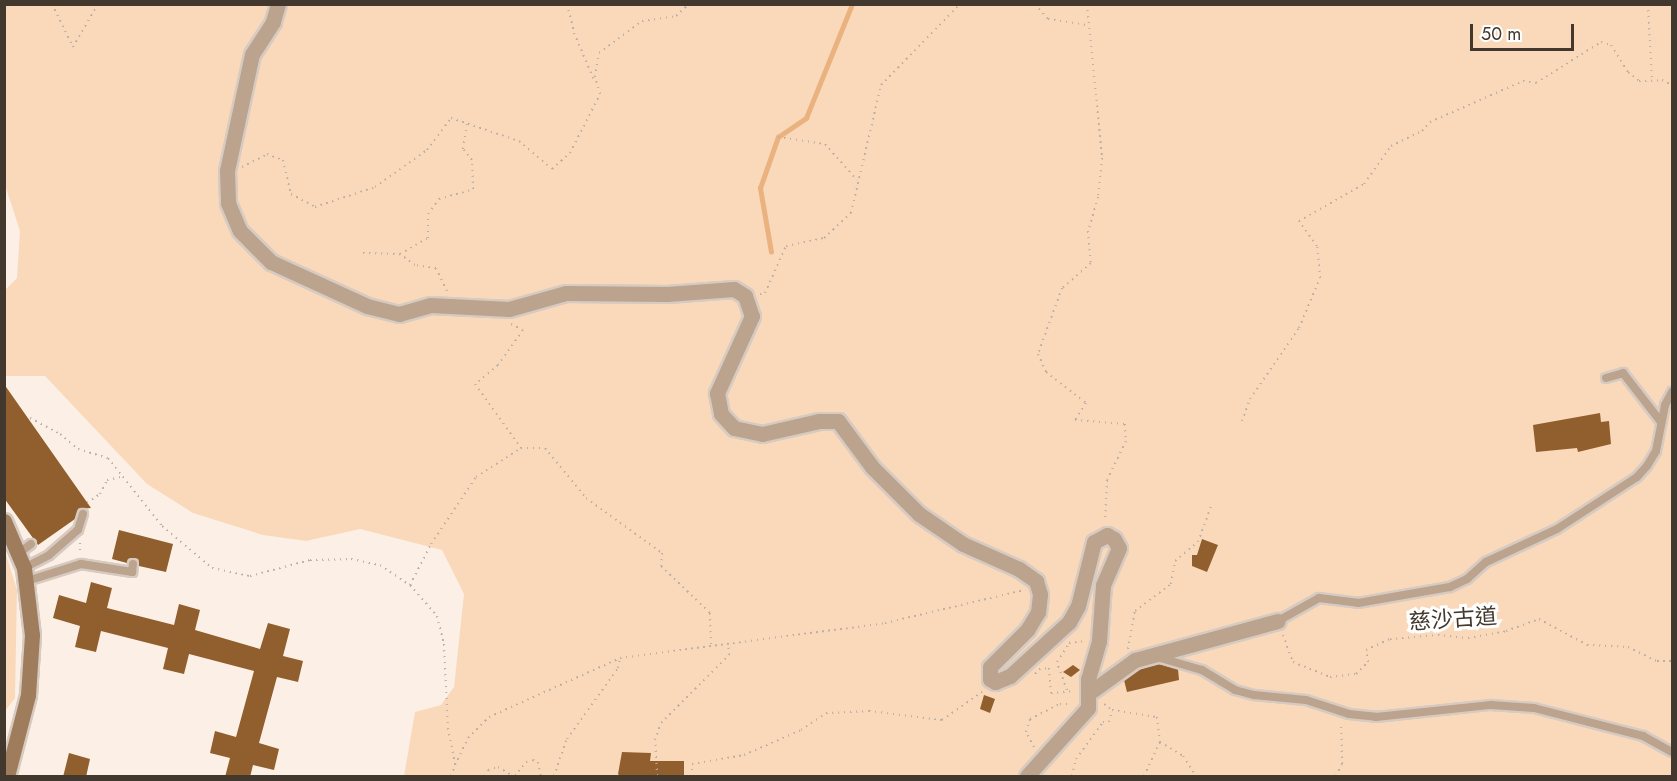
<!DOCTYPE html>
<meta charset="utf-8">
<style>
body{margin:0}
#map{position:relative;width:1677px;height:781px;overflow:hidden;background:#fcf0e6;font-family:Jost,"Noto Sans TC",sans-serif}
div>[style]{position:absolute}
.green>*{inset:0;background:#fad9bb}
.stream>*{height:4.5px;margin:-2.25px;padding:0 2.25px;transform-origin:2.25px;border-radius:2.25px;background:#e9b27f}
.building>*{inset:0;background:#915f2d}
.path>*{height:2px;margin-top:-1px;transform-origin:0;background:repeating-linear-gradient(90deg,#bcb0a6 0 1.5px,transparent 0 6px)}
.roads{filter:drop-shadow(2px 0 #d7cbc1) drop-shadow(-2px 0 #d7cbc1) drop-shadow(0 2px #d7cbc1) drop-shadow(0 -2px #d7cbc1)}
.lane>*{height:8px;margin:-4px;padding:0 4px;transform-origin:4px;border-radius:4px;background:#bba38e}
.street>*{height:15px;margin:-7.5px;padding:0 7.5px;transform-origin:7.5px;border-radius:7.5px;background:#bba38e}
.secondary>*{height:15px;margin:-7.5px;padding:0 7.5px;transform-origin:7.5px;border-radius:7.5px;background:#9f7c5c}
span{translate:-50% -50%;white-space:nowrap;text-align:center;line-height:1.15;-webkit-text-stroke:6px #fff;paint-order:stroke}
.street-label{font-size:22px;color:#43382d}
.frame{position:absolute;inset:0;border:6px solid #43382d;pointer-events:none}
.scale{position:absolute;left:1470px;top:24px;width:104px;height:27px;box-sizing:border-box;border:3px solid #43382d;border-top:0;padding-left:8px;font-size:18px;line-height:21px;white-space:nowrap;color:#43382d;-webkit-text-stroke:4px #fff;paint-order:stroke}
</style>
<div id="map">
<div class="green">
<div style="clip-path:polygon(4px 5px,1672px 5px,1672px 776px,404px 776px,415px 712px,441px 705px,454px 687px,464px 594px,442px 550px,360px 529px,306px 541px,263px 535px,193px 513px,147px 484px,45px 376px,5px 376px,5px 290px,17px 278px,20px 231px,5px 185px)"></div>
<div style="clip-path:polygon(5px 551px,17px 590px,15px 698px,5px 711px)"></div>
</div>
<div class="stream">
<div style="left:771px;top:252px;width:65px;rotate:-99.8deg"></div>
<div style="left:760px;top:188px;width:54px;rotate:-70.6deg"></div>
<div style="left:778px;top:137px;width:34px;rotate:-34deg"></div>
<div style="left:806px;top:118px;width:123px;rotate:-68deg"></div>
</div>
<div class="building">
<div style="clip-path:polygon(4px 384px,91px 508px,79px 509px,75px 519px,38px 545px,4px 498px)"></div>
<div style="clip-path:polygon(1600px 413px,1601px 422px,1609px 421px,1611px 444px,1578px 452px,1577px 448px,1536px 452px,1533px 425px)"></div>
<div style="clip-path:polygon(119px 530px,173px 544px,166px 572px,139px 566px,134px 558px,127px 563px,112px 559px)"></div>
<div style="clip-path:polygon(1202px 539px,1218px 545px,1207px 572px,1192px 566px,1192px 555px,1197px 555px)"></div>
<div style="clip-path:polygon(91px 582px,112px 588px,107px 608px,174px 625px,179px 604px,200px 610px,195px 630px,260px 649px,268px 623px,290px 629px,283px 656px,303px 661px,298px 682px,277px 677px,259px 743px,279px 749px,274px 770px,253px 765px,250px 777px,225px 777px,230px 758px,210px 753px,215px 731px,236px 737px,254px 671px,189px 654px,184px 674px,163px 669px,168px 648px,101px 631px,96px 652px,75px 647px,80px 626px,53px 618px,59px 595px,86px 603px)"></div>
<div style="clip-path:polygon(1159px 664px,1178px 669px,1179px 680px,1127px 692px,1124px 680px,1139px 669px)"></div>
<div style="clip-path:polygon(1073px 665px,1080px 670px,1071px 677px,1063px 672px)"></div>
<div style="clip-path:polygon(984px 695px,995px 699px,990px 713px,980px 709px)"></div>
<div style="clip-path:polygon(622px 752px,651px 753px,650px 761px,684px 761px,684px 777px,621px 777px,618px 774px)"></div>
<div style="clip-path:polygon(69px 753px,90px 759px,86px 777px,63px 777px)"></div>
</div>
<div class="path">
<div style="left:52px;top:4px;width:48px;rotate:64deg"></div>
<div style="left:73px;top:47px;width:50px;rotate:-59.8deg"></div>
<div style="left:567px;top:4px;width:30px;rotate:76deg"></div>
<div style="left:574px;top:33px;width:51px;rotate:66.9deg"></div>
<div style="left:1035px;top:4px;width:20px;rotate:49deg"></div>
<div style="left:1048px;top:19px;width:40px;rotate:8.5deg"></div>
<div style="left:1087px;top:4px;width:155px;rotate:84.4deg"></div>
<div style="left:1102px;top:158px;width:39px;rotate:96deg"></div>
<div style="left:1098px;top:197px;width:35px;rotate:106deg"></div>
<div style="left:1088px;top:231px;width:32px;rotate:85deg"></div>
<div style="left:1091px;top:263px;width:38px;rotate:139deg"></div>
<div style="left:1062px;top:288px;width:70px;rotate:110deg"></div>
<div style="left:1038px;top:354px;width:20px;rotate:66deg"></div>
<div style="left:1046px;top:372px;width:51px;rotate:37.8deg"></div>
<div style="left:1086px;top:403px;width:20px;rotate:123deg"></div>
<div style="left:1075px;top:420px;width:50px;rotate:4.6deg"></div>
<div style="left:1125px;top:424px;width:17px;rotate:87deg"></div>
<div style="left:1126px;top:441px;width:43px;rotate:116deg"></div>
<div style="left:1107px;top:480px;width:40px;rotate:92.9deg"></div>
<div style="left:1648px;top:4px;width:77px;rotate:87deg"></div>
<div style="left:778px;top:137px;width:48px;rotate:8.5deg"></div>
<div style="left:825px;top:144px;width:48px;rotate:48.4deg"></div>
<div style="left:242px;top:167px;width:28px;rotate:-27deg"></div>
<div style="left:267px;top:154px;width:17px;rotate:21deg"></div>
<div style="left:283px;top:160px;width:35px;rotate:77deg"></div>
<div style="left:291px;top:194px;width:27px;rotate:28deg"></div>
<div style="left:315px;top:207px;width:63px;rotate:-18.4deg"></div>
<div style="left:375px;top:187px;width:64px;rotate:-35.4deg"></div>
<div style="left:427px;top:150px;width:40px;rotate:-53deg"></div>
<div style="left:451px;top:118px;width:72px;rotate:18.7deg"></div>
<div style="left:519px;top:141px;width:43px;rotate:40.3deg"></div>
<div style="left:552px;top:169px;width:24px;rotate:-42deg"></div>
<div style="left:570px;top:153px;width:66px;rotate:-63deg"></div>
<div style="left:600px;top:94px;width:18px;rotate:-106deg"></div>
<div style="left:595px;top:77px;width:24px;rotate:-81deg"></div>
<div style="left:599px;top:53px;width:54px;rotate:-36.7deg"></div>
<div style="left:642px;top:21px;width:34px;rotate:-8deg"></div>
<div style="left:676px;top:16px;width:18px;rotate:-43deg"></div>
<div style="left:363px;top:253px;width:37px;rotate:2deg"></div>
<div style="left:447px;top:291px;width:25px;rotate:-116deg"></div>
<div style="left:436px;top:268px;width:21px;rotate:-172deg"></div>
<div style="left:415px;top:265px;width:19px;rotate:-144deg"></div>
<div style="left:400px;top:254px;width:32px;rotate:-30deg"></div>
<div style="left:428px;top:238px;width:24px;rotate:-90deg"></div>
<div style="left:428px;top:214px;width:19px;rotate:-54deg"></div>
<div style="left:439px;top:199px;width:35px;rotate:-16deg"></div>
<div style="left:473px;top:189px;width:29px;rotate:-92deg"></div>
<div style="left:472px;top:160px;width:14px;rotate:-129deg"></div>
<div style="left:463px;top:149px;width:26px;rotate:-81deg"></div>
<div style="left:760px;top:294px;width:5px;rotate:-11deg"></div>
<div style="left:765px;top:293px;width:51px;rotate:-65.9deg"></div>
<div style="left:786px;top:246px;width:39px;rotate:-12deg"></div>
<div style="left:824px;top:238px;width:37px;rotate:-43deg"></div>
<div style="left:851px;top:213px;width:131px;rotate:-76.8deg"></div>
<div style="left:881px;top:85px;width:113px;rotate:-45.7deg"></div>
<div style="left:511px;top:324px;width:13px;rotate:27deg"></div>
<div style="left:523px;top:330px;width:43px;rotate:125.5deg"></div>
<div style="left:498px;top:365px;width:30px;rotate:140deg"></div>
<div style="left:475px;top:384px;width:79px;rotate:54.3deg"></div>
<div style="left:30px;top:418px;width:34px;rotate:28deg"></div>
<div style="left:60px;top:434px;width:23px;rotate:40deg"></div>
<div style="left:78px;top:449px;width:31px;rotate:17deg"></div>
<div style="left:108px;top:458px;width:87px;rotate:51.5deg"></div>
<div style="left:162px;top:526px;width:65px;rotate:40deg"></div>
<div style="left:212px;top:568px;width:39px;rotate:12deg"></div>
<div style="left:250px;top:576px;width:62px;rotate:-14.9deg"></div>
<div style="left:310px;top:560px;width:41px;rotate:-1.4deg"></div>
<div style="left:351px;top:559px;width:30px;rotate:12deg"></div>
<div style="left:380px;top:565px;width:36px;rotate:34deg"></div>
<div style="left:410px;top:585px;width:41px;rotate:48.9deg"></div>
<div style="left:437px;top:616px;width:29px;rotate:76deg"></div>
<div style="left:444px;top:644px;width:84px;rotate:87.3deg"></div>
<div style="left:448px;top:728px;width:38px;rotate:79deg"></div>
<div style="left:455px;top:765px;width:30px;rotate:-64deg"></div>
<div style="left:468px;top:738px;width:30px;rotate:-45deg"></div>
<div style="left:489px;top:717px;width:144px;rotate:-24.2deg"></div>
<div style="left:620px;top:658px;width:267px;rotate:-7.5deg"></div>
<div style="left:885px;top:623px;width:144px;rotate:-13.3deg"></div>
<div style="left:1242px;top:421px;width:23px;rotate:-70deg"></div>
<div style="left:1250px;top:399px;width:86px;rotate:-55.4deg"></div>
<div style="left:1299px;top:328px;width:54px;rotate:-67.2deg"></div>
<div style="left:1320px;top:278px;width:32px;rotate:-95deg"></div>
<div style="left:1317px;top:246px;width:31px;rotate:-126deg"></div>
<div style="left:1299px;top:221px;width:75px;rotate:-29.6deg"></div>
<div style="left:1364px;top:184px;width:47px;rotate:-54.6deg"></div>
<div style="left:1391px;top:146px;width:34px;rotate:-26deg"></div>
<div style="left:1422px;top:131px;width:12px;rotate:-48deg"></div>
<div style="left:1430px;top:122px;width:102px;rotate:-23.8deg"></div>
<div style="left:1523px;top:81px;width:13px;rotate:9deg"></div>
<div style="left:1536px;top:83px;width:77px;rotate:-32.2deg"></div>
<div style="left:1601px;top:42px;width:10px;rotate:17deg"></div>
<div style="left:1611px;top:45px;width:32px;rotate:58deg"></div>
<div style="left:1628px;top:72px;width:14px;rotate:39deg"></div>
<div style="left:1639px;top:81px;width:23px;rotate:-2deg"></div>
<div style="left:1662px;top:80px;width:11px;rotate:27deg"></div>
<div style="left:87px;top:503px;width:16px;rotate:-35deg"></div>
<div style="left:100px;top:494px;width:16px;rotate:-63deg"></div>
<div style="left:107px;top:480px;width:14px;rotate:-12deg"></div>
<div style="left:80px;top:543px;width:12px;rotate:90deg"></div>
<div style="left:410px;top:585px;width:46px;rotate:-62.9deg"></div>
<div style="left:431px;top:544px;width:81px;rotate:-56.1deg"></div>
<div style="left:476px;top:477px;width:54px;rotate:-32.8deg"></div>
<div style="left:521px;top:448px;width:24px"></div>
<div style="left:545px;top:448px;width:65px;rotate:50.6deg"></div>
<div style="left:586px;top:498px;width:94px;rotate:35.9deg"></div>
<div style="left:662px;top:553px;width:13px;rotate:94deg"></div>
<div style="left:661px;top:566px;width:68px;rotate:43.8deg"></div>
<div style="left:710px;top:613px;width:31px;rotate:88deg"></div>
<div style="left:1283px;top:635px;width:29px;rotate:70deg"></div>
<div style="left:1293px;top:662px;width:40px;rotate:22deg"></div>
<div style="left:1330px;top:677px;width:26px;rotate:-7deg"></div>
<div style="left:1356px;top:674px;width:17px;rotate:-45deg"></div>
<div style="left:1368px;top:662px;width:12px;rotate:-99deg"></div>
<div style="left:1366px;top:650px;width:26px;rotate:-25deg"></div>
<div style="left:1390px;top:639px;width:48px;rotate:-4.8deg"></div>
<div style="left:1438px;top:635px;width:30px;rotate:6deg"></div>
<div style="left:1468px;top:638px;width:39px;rotate:-10deg"></div>
<div style="left:1506px;top:631px;width:35px;rotate:-20deg"></div>
<div style="left:1539px;top:619px;width:55px;rotate:28.4deg"></div>
<div style="left:1587px;top:645px;width:41px;rotate:2.8deg"></div>
<div style="left:1628px;top:647px;width:32px;rotate:26deg"></div>
<div style="left:1657px;top:661px;width:15px"></div>
<div style="left:1069px;top:643px;width:15px;rotate:-8deg"></div>
<div style="left:1128px;top:649px;width:39px;rotate:-80deg"></div>
<div style="left:1135px;top:611px;width:45px;rotate:-36.9deg"></div>
<div style="left:1171px;top:584px;width:23px;rotate:-80deg"></div>
<div style="left:1175px;top:561px;width:30px;rotate:-40deg"></div>
<div style="left:1198px;top:542px;width:38px;rotate:-70deg"></div>
<div style="left:1035px;top:674px;width:6px;rotate:-51deg"></div>
<div style="left:1039px;top:669px;width:10px;rotate:-6deg"></div>
<div style="left:1049px;top:668px;width:25px;rotate:85deg"></div>
<div style="left:1051px;top:693px;width:23px;rotate:-5deg"></div>
<div style="left:1067px;top:690px;width:30px;rotate:-110deg"></div>
<div style="left:1057px;top:662px;width:24px;rotate:-57deg"></div>
<div style="left:1104px;top:704px;width:10px;rotate:37deg"></div>
<div style="left:1112px;top:710px;width:46px;rotate:8.8deg"></div>
<div style="left:1157px;top:717px;width:25px;rotate:83deg"></div>
<div style="left:1034px;top:747px;width:17px;rotate:-118deg"></div>
<div style="left:1026px;top:732px;width:14px;rotate:-73deg"></div>
<div style="left:1030px;top:719px;width:34px;rotate:-27deg"></div>
<div style="left:1060px;top:704px;width:11px"></div>
<div style="left:451px;top:776px;width:12px;rotate:-70deg"></div>
<div style="left:484px;top:776px;width:7px;rotate:-56deg"></div>
<div style="left:488px;top:770px;width:10px;rotate:-17deg"></div>
<div style="left:498px;top:767px;width:17px;rotate:31deg"></div>
<div style="left:515px;top:776px;width:18px;rotate:-52deg"></div>
<div style="left:526px;top:762px;width:7px;rotate:-16deg"></div>
<div style="left:533px;top:760px;width:5px;rotate:22deg"></div>
<div style="left:538px;top:762px;width:14px;rotate:78deg"></div>
<div style="left:554px;top:776px;width:39px;rotate:-71deg"></div>
<div style="left:567px;top:739px;width:87px;rotate:-54.3deg"></div>
<div style="left:618px;top:668px;width:9px;rotate:-77deg"></div>
<div style="left:657px;top:776px;width:36px;rotate:-93deg"></div>
<div style="left:655px;top:740px;width:18px;rotate:-71deg"></div>
<div style="left:661px;top:723px;width:96px;rotate:-45deg"></div>
<div style="left:729px;top:655px;width:12px;rotate:-95deg"></div>
<div style="left:692px;top:776px;width:12px;rotate:-90deg"></div>
<div style="left:692px;top:764px;width:53px;rotate:-9.8deg"></div>
<div style="left:744px;top:755px;width:62px;rotate:-23.7deg"></div>
<div style="left:801px;top:730px;width:30px;rotate:-34deg"></div>
<div style="left:826px;top:713px;width:43px;rotate:-2.7deg"></div>
<div style="left:869px;top:711px;width:74px;rotate:7deg"></div>
<div style="left:942px;top:720px;width:49px;rotate:-35deg"></div>
<div style="left:1072px;top:776px;width:17px;rotate:-77deg"></div>
<div style="left:1076px;top:759px;width:46px;rotate:-53.9deg"></div>
<div style="left:1103px;top:722px;width:6px"></div>
<div style="left:1109px;top:722px;width:11px;rotate:-75deg"></div>
<div style="left:1144px;top:776px;width:38px;rotate:-65deg"></div>
<div style="left:1160px;top:742px;width:27px;rotate:31deg"></div>
<div style="left:1183px;top:756px;width:24px;rotate:57deg"></div>
<div style="left:1336px;top:776px;width:13px;rotate:-63deg"></div>
<div style="left:1342px;top:764px;width:41px;rotate:-91.4deg"></div>
</div>
<div class="roads">
<div class="lane">
<div style="left:1606px;top:378px;width:18px;rotate:-16deg"></div>
<div style="left:1623px;top:373px;width:62px;rotate:52.2deg"></div>
<div style="left:19px;top:553px;width:15px;rotate:-37deg"></div>
<div style="left:24px;top:568px;width:28px;rotate:-27deg"></div>
<div style="left:49px;top:555px;width:38px;rotate:-41deg"></div>
<div style="left:78px;top:530px;width:17px;rotate:-73deg"></div>
<div style="left:27px;top:581px;width:57px;rotate:-17.5deg"></div>
<div style="left:81px;top:564px;width:52px;rotate:8.9deg"></div>
<div style="left:132px;top:572px;width:8px;rotate:-83deg"></div>
<div style="left:1278px;top:621px;width:47px;rotate:-29.3deg"></div>
<div style="left:1319px;top:598px;width:39px;rotate:7deg"></div>
<div style="left:1358px;top:603px;width:93px;rotate:-9.9deg"></div>
<div style="left:1450px;top:587px;width:19px;rotate:-25deg"></div>
<div style="left:1467px;top:579px;width:25px;rotate:-42deg"></div>
<div style="left:1486px;top:562px;width:78px;rotate:-24.9deg"></div>
<div style="left:1557px;top:529px;width:95px;rotate:-33deg"></div>
<div style="left:1637px;top:477px;width:15px;rotate:-48deg"></div>
<div style="left:1647px;top:466px;width:17px;rotate:-59deg"></div>
<div style="left:1656px;top:451px;width:47px;rotate:-78.9deg"></div>
<div style="left:1665px;top:405px;width:15px;rotate:-62deg"></div>
<div style="left:1157px;top:657px;width:47px;rotate:16.1deg"></div>
<div style="left:1202px;top:670px;width:39px;rotate:31deg"></div>
<div style="left:1235px;top:690px;width:20px;rotate:15deg"></div>
<div style="left:1254px;top:695px;width:52px;rotate:5.5deg"></div>
<div style="left:1306px;top:700px;width:45px;rotate:18deg"></div>
<div style="left:1349px;top:714px;width:27px;rotate:6deg"></div>
<div style="left:1376px;top:717px;width:116px;rotate:-6deg"></div>
<div style="left:1491px;top:705px;width:43px;rotate:4deg"></div>
<div style="left:1534px;top:708px;width:113px;rotate:14.4deg"></div>
<div style="left:1643px;top:736px;width:33px;rotate:29deg"></div>
</div>
<div class="street">
<div style="left:278px;top:4px;width:19px;rotate:106deg"></div>
<div style="left:273px;top:22px;width:38px;rotate:123deg"></div>
<div style="left:252px;top:54px;width:120px;rotate:102.1deg"></div>
<div style="left:227px;top:171px;width:32px;rotate:88deg"></div>
<div style="left:228px;top:203px;width:30px;rotate:67deg"></div>
<div style="left:240px;top:231px;width:44px;rotate:45deg"></div>
<div style="left:271px;top:262px;width:106px;rotate:24.6deg"></div>
<div style="left:367px;top:306px;width:33px;rotate:14deg"></div>
<div style="left:399px;top:314px;width:32px;rotate:-16deg"></div>
<div style="left:430px;top:305px;width:79px;rotate:2.9deg"></div>
<div style="left:509px;top:309px;width:59px;rotate:-15.7deg"></div>
<div style="left:566px;top:293px;width:101px;rotate:0.6deg"></div>
<div style="left:667px;top:294px;width:67px;rotate:-4.3deg"></div>
<div style="left:734px;top:289px;width:13px;rotate:32deg"></div>
<div style="left:745px;top:296px;width:21px;rotate:71deg"></div>
<div style="left:752px;top:316px;width:85px;rotate:114.4deg"></div>
<div style="left:717px;top:393px;width:21px;rotate:79deg"></div>
<div style="left:721px;top:414px;width:19px;rotate:47deg"></div>
<div style="left:734px;top:428px;width:29px;rotate:12deg"></div>
<div style="left:762px;top:434px;width:58px;rotate:-12.8deg"></div>
<div style="left:819px;top:421px;width:19px"></div>
<div style="left:838px;top:421px;width:57px;rotate:53.5deg"></div>
<div style="left:872px;top:467px;width:66px;rotate:45deg"></div>
<div style="left:919px;top:514px;width:53px;rotate:34.3deg"></div>
<div style="left:963px;top:544px;width:61px;rotate:24.1deg"></div>
<div style="left:1019px;top:569px;width:21px;rotate:35deg"></div>
<div style="left:1036px;top:581px;width:14px;rotate:73deg"></div>
<div style="left:1040px;top:594px;width:18px;rotate:96deg"></div>
<div style="left:1038px;top:612px;width:21px;rotate:121deg"></div>
<div style="left:1027px;top:630px;width:52px;rotate:135deg"></div>
<div style="left:990px;top:667px;width:12px;rotate:90deg"></div>
<div style="left:990px;top:679px;width:6px;rotate:31deg"></div>
<div style="left:995px;top:682px;width:16px;rotate:-22deg"></div>
<div style="left:1010px;top:676px;width:80px;rotate:-42.5deg"></div>
<div style="left:1069px;top:622px;width:18px;rotate:-61deg"></div>
<div style="left:1078px;top:606px;width:66px;rotate:-76deg"></div>
<div style="left:1094px;top:542px;width:15px;rotate:-28deg"></div>
<div style="left:1107px;top:535px;width:8px;rotate:30deg"></div>
<div style="left:1114px;top:539px;width:10px;rotate:61deg"></div>
<div style="left:1119px;top:548px;width:40px;rotate:113.4deg"></div>
<div style="left:1103px;top:585px;width:56px;rotate:94.1deg"></div>
<div style="left:1099px;top:641px;width:40px;rotate:106deg"></div>
<div style="left:1088px;top:679px;width:29px;rotate:90deg"></div>
<div style="left:1088px;top:708px;width:91px;rotate:131.9deg"></div>
<div style="left:1089px;top:693px;width:57px;rotate:-35.7deg"></div>
<div style="left:1135px;top:660px;width:148px;rotate:-15.3deg"></div>
</div>
<div class="secondary">
<div style="left:4px;top:521px;width:51px;rotate:66.9deg"></div>
<div style="left:24px;top:568px;width:67px;rotate:83.2deg"></div>
<div style="left:32px;top:635px;width:60px;rotate:93.8deg"></div>
<div style="left:28px;top:695px;width:84px;rotate:104.5deg"></div>
</div>
</div>
<div class="street-label">
<span style="left:1453px;top:619px;rotate:-4deg">慈沙古道</span>
</div>
<div class="frame"></div>
<div class="scale">50 m</div>
</div>
